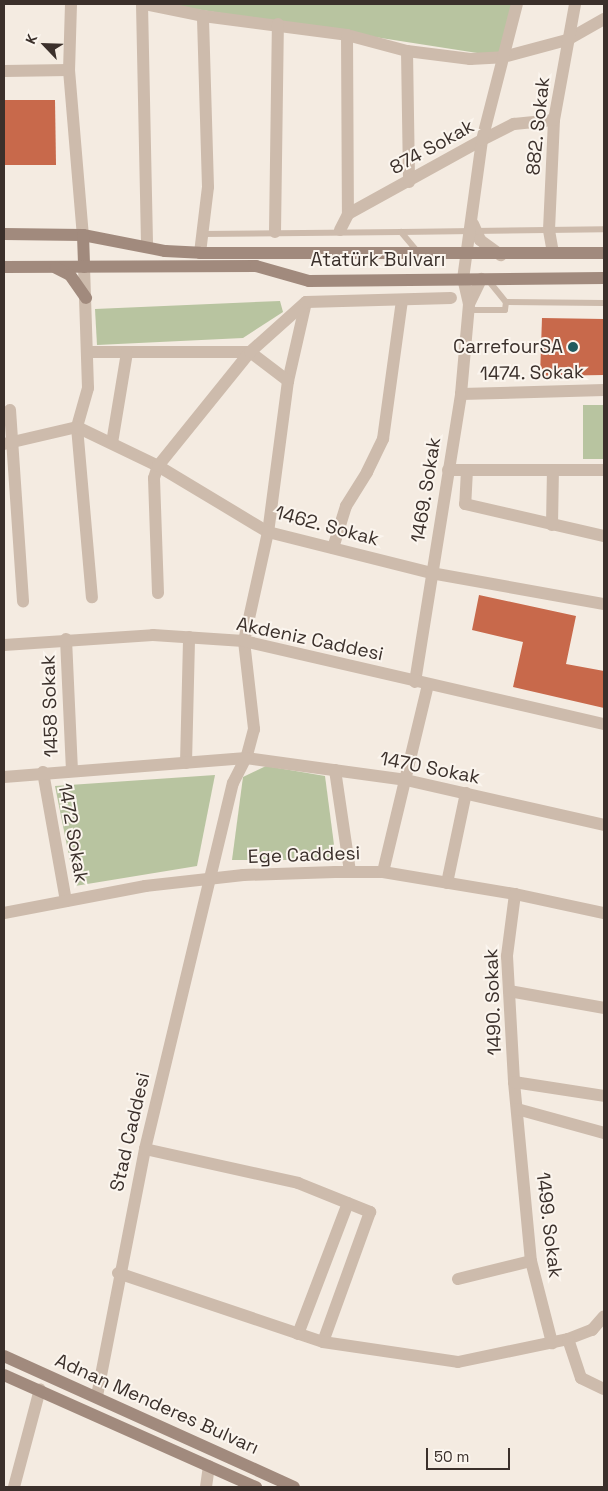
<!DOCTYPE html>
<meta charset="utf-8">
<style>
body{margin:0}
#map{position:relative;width:608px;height:1491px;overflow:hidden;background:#f4ebe1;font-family:"Space Grotesk",sans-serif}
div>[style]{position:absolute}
.green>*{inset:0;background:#b8c4a0}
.building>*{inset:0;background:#c8694b}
.service>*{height:6px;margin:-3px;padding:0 3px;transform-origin:3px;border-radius:3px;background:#cdbbac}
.minor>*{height:12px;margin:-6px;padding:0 6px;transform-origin:6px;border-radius:6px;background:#cdbbac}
.tertiary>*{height:12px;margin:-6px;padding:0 6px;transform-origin:6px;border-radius:6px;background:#cdbbac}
.secondary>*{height:12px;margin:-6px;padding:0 6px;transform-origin:6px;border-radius:6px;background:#a18a7d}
.dots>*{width:14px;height:14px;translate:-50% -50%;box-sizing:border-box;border:2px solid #fbf5ee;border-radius:50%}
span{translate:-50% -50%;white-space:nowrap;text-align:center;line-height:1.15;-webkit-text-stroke:4px #fbf5ee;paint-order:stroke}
.street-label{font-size:19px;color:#3b302b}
.poi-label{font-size:19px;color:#3b302b}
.right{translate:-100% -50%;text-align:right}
.frame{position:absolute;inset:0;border:5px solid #3b302b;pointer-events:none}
.north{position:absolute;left:20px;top:20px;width:50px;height:50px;-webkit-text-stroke:4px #fbf5ee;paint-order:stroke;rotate:294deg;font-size:14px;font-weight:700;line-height:20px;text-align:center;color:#3b302b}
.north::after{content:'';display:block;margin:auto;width:18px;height:22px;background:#3b302b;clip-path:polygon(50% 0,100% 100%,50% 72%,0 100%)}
.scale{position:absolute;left:426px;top:1448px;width:84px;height:22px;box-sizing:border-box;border:2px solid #3b302b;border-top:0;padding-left:6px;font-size:15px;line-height:18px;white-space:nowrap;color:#3b302b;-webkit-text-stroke:4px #fbf5ee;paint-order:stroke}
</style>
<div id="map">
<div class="green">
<div style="clip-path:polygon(163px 4px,517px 4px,503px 57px)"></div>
<div style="clip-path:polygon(280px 301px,283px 312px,243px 338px,97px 345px,95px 309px)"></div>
<div style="clip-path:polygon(583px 405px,604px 405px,604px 459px,583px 459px)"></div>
<div style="clip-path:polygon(266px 766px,325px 776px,336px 860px,232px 860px,243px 777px)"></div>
<div style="clip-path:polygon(215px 775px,197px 866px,75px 886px,55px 786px)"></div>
</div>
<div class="building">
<div style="clip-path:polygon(4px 100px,55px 100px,56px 165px,4px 165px)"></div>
<div style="clip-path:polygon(542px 318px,604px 319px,604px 375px,540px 376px)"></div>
<div style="clip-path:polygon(479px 595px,576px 616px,566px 664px,604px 671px,604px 708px,513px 687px,523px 642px,472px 630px)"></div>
</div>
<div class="service">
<div style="left:401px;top:232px;width:203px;rotate:-0.8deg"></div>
<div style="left:202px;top:234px;width:199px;rotate:-0.6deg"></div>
<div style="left:401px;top:232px;width:26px;rotate:50deg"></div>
<div style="left:488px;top:280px;width:28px;rotate:51deg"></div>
<div style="left:506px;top:302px;width:98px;rotate:0.6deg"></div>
<div style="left:469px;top:310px;width:36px"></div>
<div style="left:505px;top:310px;width:8px;rotate:-83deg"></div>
</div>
<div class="minor">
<div style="left:71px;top:4px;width:66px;rotate:91.7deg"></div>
<div style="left:69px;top:70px;width:166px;rotate:85.2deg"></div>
<div style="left:142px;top:4px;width:243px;rotate:88.8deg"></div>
<div style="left:145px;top:4px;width:59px;rotate:11.7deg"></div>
<div style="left:203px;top:16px;width:145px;rotate:7.5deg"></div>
<div style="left:347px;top:35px;width:62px;rotate:14.9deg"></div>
<div style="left:407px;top:51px;width:64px;rotate:7.2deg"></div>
<div style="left:470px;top:59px;width:33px;rotate:-3deg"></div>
<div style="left:503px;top:57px;width:66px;rotate:-14.9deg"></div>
<div style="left:567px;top:40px;width:43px;rotate:-29.6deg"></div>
<div style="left:347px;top:35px;width:179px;rotate:89.7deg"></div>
<div style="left:407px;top:51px;width:131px;rotate:89.1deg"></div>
<div style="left:4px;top:71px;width:65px;rotate:-0.9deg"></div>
<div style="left:340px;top:230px;width:18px;rotate:-63deg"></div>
<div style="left:348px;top:214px;width:153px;rotate:-28.9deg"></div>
<div style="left:482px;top:140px;width:36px;rotate:-27deg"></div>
<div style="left:514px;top:124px;width:40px;rotate:-5.7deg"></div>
<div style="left:275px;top:232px;width:208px;rotate:-89.2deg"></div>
<div style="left:200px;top:253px;width:66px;rotate:-83.1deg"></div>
<div style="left:208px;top:187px;width:171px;rotate:-91.7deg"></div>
<div style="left:553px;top:253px;width:23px;rotate:-100deg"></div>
<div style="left:549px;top:230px;width:110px;rotate:-87.4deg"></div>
<div style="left:554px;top:120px;width:118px;rotate:-79.7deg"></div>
<div style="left:84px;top:267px;width:121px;rotate:88.1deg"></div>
<div style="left:88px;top:388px;width:41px;rotate:105.8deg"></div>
<div style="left:77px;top:427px;width:171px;rotate:85deg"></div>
<div style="left:306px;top:302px;width:81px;rotate:102.8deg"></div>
<div style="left:288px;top:381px;width:152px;rotate:97.5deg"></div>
<div style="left:268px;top:532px;width:112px;rotate:102.4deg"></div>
<div style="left:244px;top:641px;width:89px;rotate:83.5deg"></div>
<div style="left:254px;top:729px;width:30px;rotate:105deg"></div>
<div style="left:246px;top:758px;width:162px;rotate:7.8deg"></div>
<div style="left:406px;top:780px;width:203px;rotate:12.8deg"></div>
<div style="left:469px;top:304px;width:28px;rotate:-64deg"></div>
<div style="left:88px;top:352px;width:162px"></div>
<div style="left:250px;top:352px;width:48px;rotate:37.3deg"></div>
<div style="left:461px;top:394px;width:143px;rotate:-1.6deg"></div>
<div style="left:10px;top:410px;width:192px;rotate:86.1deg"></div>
<div style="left:112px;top:443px;width:92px;rotate:-80.6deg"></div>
<div style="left:4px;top:444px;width:75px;rotate:-13.1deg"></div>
<div style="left:77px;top:427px;width:90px;rotate:25.7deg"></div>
<div style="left:158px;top:466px;width:128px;rotate:31deg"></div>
<div style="left:268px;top:532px;width:168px;rotate:14.1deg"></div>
<div style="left:431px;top:573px;width:176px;rotate:10.2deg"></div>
<div style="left:448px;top:470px;width:156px"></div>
<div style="left:467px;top:470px;width:34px;rotate:93deg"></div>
<div style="left:465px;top:504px;width:143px;rotate:13deg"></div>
<div style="left:552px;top:525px;width:55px;rotate:-89deg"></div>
<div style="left:333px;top:548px;width:44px;rotate:-72.8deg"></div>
<div style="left:346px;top:506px;width:40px;rotate:-58deg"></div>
<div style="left:367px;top:472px;width:37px;rotate:-64deg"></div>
<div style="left:383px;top:439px;width:140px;rotate:-82.2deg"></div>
<div style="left:158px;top:593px;width:115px;rotate:-92deg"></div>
<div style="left:154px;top:478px;width:13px;rotate:-72deg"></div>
<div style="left:158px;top:466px;width:146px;rotate:-51.1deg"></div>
<div style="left:250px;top:352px;width:75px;rotate:-41.8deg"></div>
<div style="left:306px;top:302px;width:145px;rotate:-1.6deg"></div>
<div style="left:66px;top:639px;width:132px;rotate:87.4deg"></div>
<div style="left:415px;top:682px;width:292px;rotate:-80.9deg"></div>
<div style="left:461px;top:394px;width:90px;rotate:-84.9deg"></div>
<div style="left:469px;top:304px;width:26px;rotate:-103deg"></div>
<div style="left:186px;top:763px;width:126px;rotate:-88.6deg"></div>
<div style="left:335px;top:770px;width:103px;rotate:81.6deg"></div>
<div style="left:43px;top:772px;width:131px;rotate:79.9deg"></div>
<div style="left:4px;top:777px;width:243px;rotate:-4.5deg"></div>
<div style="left:383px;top:872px;width:192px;rotate:-76.5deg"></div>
<div style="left:447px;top:883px;width:92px;rotate:-78.1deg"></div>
<div style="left:515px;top:894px;width:63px;rotate:97.4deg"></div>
<div style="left:507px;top:956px;width:126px;rotate:86.8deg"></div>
<div style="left:514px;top:1082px;width:180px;rotate:84.6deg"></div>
<div style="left:531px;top:1261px;width:85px;rotate:75.6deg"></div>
<div style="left:4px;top:913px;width:144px;rotate:-10.8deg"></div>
<div style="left:145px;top:886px;width:99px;rotate:-6.4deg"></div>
<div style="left:243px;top:875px;width:92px;rotate:-1.9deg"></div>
<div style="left:335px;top:872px;width:48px"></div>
<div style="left:383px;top:872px;width:134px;rotate:9.5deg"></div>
<div style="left:515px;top:894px;width:91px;rotate:12.1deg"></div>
<div style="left:509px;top:991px;width:97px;rotate:10.1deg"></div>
<div style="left:514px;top:1082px;width:91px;rotate:8.8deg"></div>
<div style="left:145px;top:1149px;width:157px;rotate:12.5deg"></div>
<div style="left:298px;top:1183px;width:78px;rotate:21.9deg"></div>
<div style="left:370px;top:1212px;width:138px;rotate:109.9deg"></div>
<div style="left:118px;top:1273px;width:216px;rotate:18.6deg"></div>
<div style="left:323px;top:1342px;width:136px;rotate:8.4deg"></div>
<div style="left:458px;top:1362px;width:112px;rotate:-11.8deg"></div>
<div style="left:568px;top:1339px;width:26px;rotate:-21deg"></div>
<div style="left:592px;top:1330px;width:18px;rotate:-49deg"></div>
<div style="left:458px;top:1279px;width:75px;rotate:-13.9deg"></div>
<div style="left:298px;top:1334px;width:140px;rotate:-69.1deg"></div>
<div style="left:568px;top:1339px;width:41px;rotate:71.6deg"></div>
<div style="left:581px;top:1378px;width:25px;rotate:26deg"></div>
<div style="left:97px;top:1396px;width:252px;rotate:-79deg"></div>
<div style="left:145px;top:1149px;width:376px;rotate:-76.5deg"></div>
<div style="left:233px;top:783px;width:28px;rotate:-63deg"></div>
<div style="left:14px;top:1487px;width:101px;rotate:-75.1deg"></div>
<div style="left:206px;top:1487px;width:21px;rotate:-82deg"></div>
</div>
<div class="tertiary">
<div style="left:473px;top:224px;width:17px;rotate:66deg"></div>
<div style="left:480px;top:240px;width:26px;rotate:36deg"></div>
<div style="left:463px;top:279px;width:140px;rotate:-82.2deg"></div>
<div style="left:482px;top:140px;width:140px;rotate:-75.6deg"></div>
<div style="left:4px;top:645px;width:149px;rotate:-3.8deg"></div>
<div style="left:153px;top:635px;width:91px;rotate:3.8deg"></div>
<div style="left:244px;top:641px;width:369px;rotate:13deg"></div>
<div style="left:517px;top:1109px;width:90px;rotate:15.4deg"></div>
</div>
<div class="secondary">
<div style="left:4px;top:234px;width:79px;rotate:0.7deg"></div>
<div style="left:83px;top:235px;width:84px;rotate:11deg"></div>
<div style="left:165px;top:251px;width:35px;rotate:3deg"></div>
<div style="left:200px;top:253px;width:404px"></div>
<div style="left:83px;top:235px;width:32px;rotate:88deg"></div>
<div style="left:4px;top:267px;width:252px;rotate:-0.2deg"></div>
<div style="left:256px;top:266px;width:55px;rotate:15.8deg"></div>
<div style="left:309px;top:281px;width:295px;rotate:-0.6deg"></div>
<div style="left:56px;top:268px;width:16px;rotate:27deg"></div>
<div style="left:70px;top:275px;width:28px;rotate:55deg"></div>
<div style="left:4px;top:1356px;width:318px;rotate:24.3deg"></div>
<div style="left:4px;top:1375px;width:276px;rotate:24deg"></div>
</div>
<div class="dots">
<div style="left:573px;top:347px;background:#1f5a5e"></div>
</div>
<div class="street-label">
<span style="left:538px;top:126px;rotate:-84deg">882. Sokak</span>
<span style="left:432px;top:147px;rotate:-29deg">874 Sokak</span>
<span style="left:378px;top:260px">Atatürk Bulvarı</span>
<span style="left:532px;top:373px;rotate:-1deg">1474. Sokak</span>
<span style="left:426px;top:490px;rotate:-81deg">1469. Sokak</span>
<span style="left:327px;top:526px;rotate:15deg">1462. Sokak</span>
<span style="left:310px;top:639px;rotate:12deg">Akdeniz Caddesi</span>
<span style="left:50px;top:706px;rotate:-92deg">1458 Sokak</span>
<span style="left:430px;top:768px;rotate:11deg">1470 Sokak</span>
<span style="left:73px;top:833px;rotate:80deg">1472 Sokak</span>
<span style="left:304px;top:855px;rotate:-2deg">Ege Caddesi</span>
<span style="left:493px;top:1002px;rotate:-92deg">1490. Sokak</span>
<span style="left:130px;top:1132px;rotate:-77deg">Stad Caddesi</span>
<span style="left:549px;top:1225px;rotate:83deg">1499. Sokak</span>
<span style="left:157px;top:1404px;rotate:24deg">Adnan Menderes Bulvarı</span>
</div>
<div class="poi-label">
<span class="right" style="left:563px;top:347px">CarrefourSA</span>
</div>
<div class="frame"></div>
<div class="north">K</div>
<div class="scale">50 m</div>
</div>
